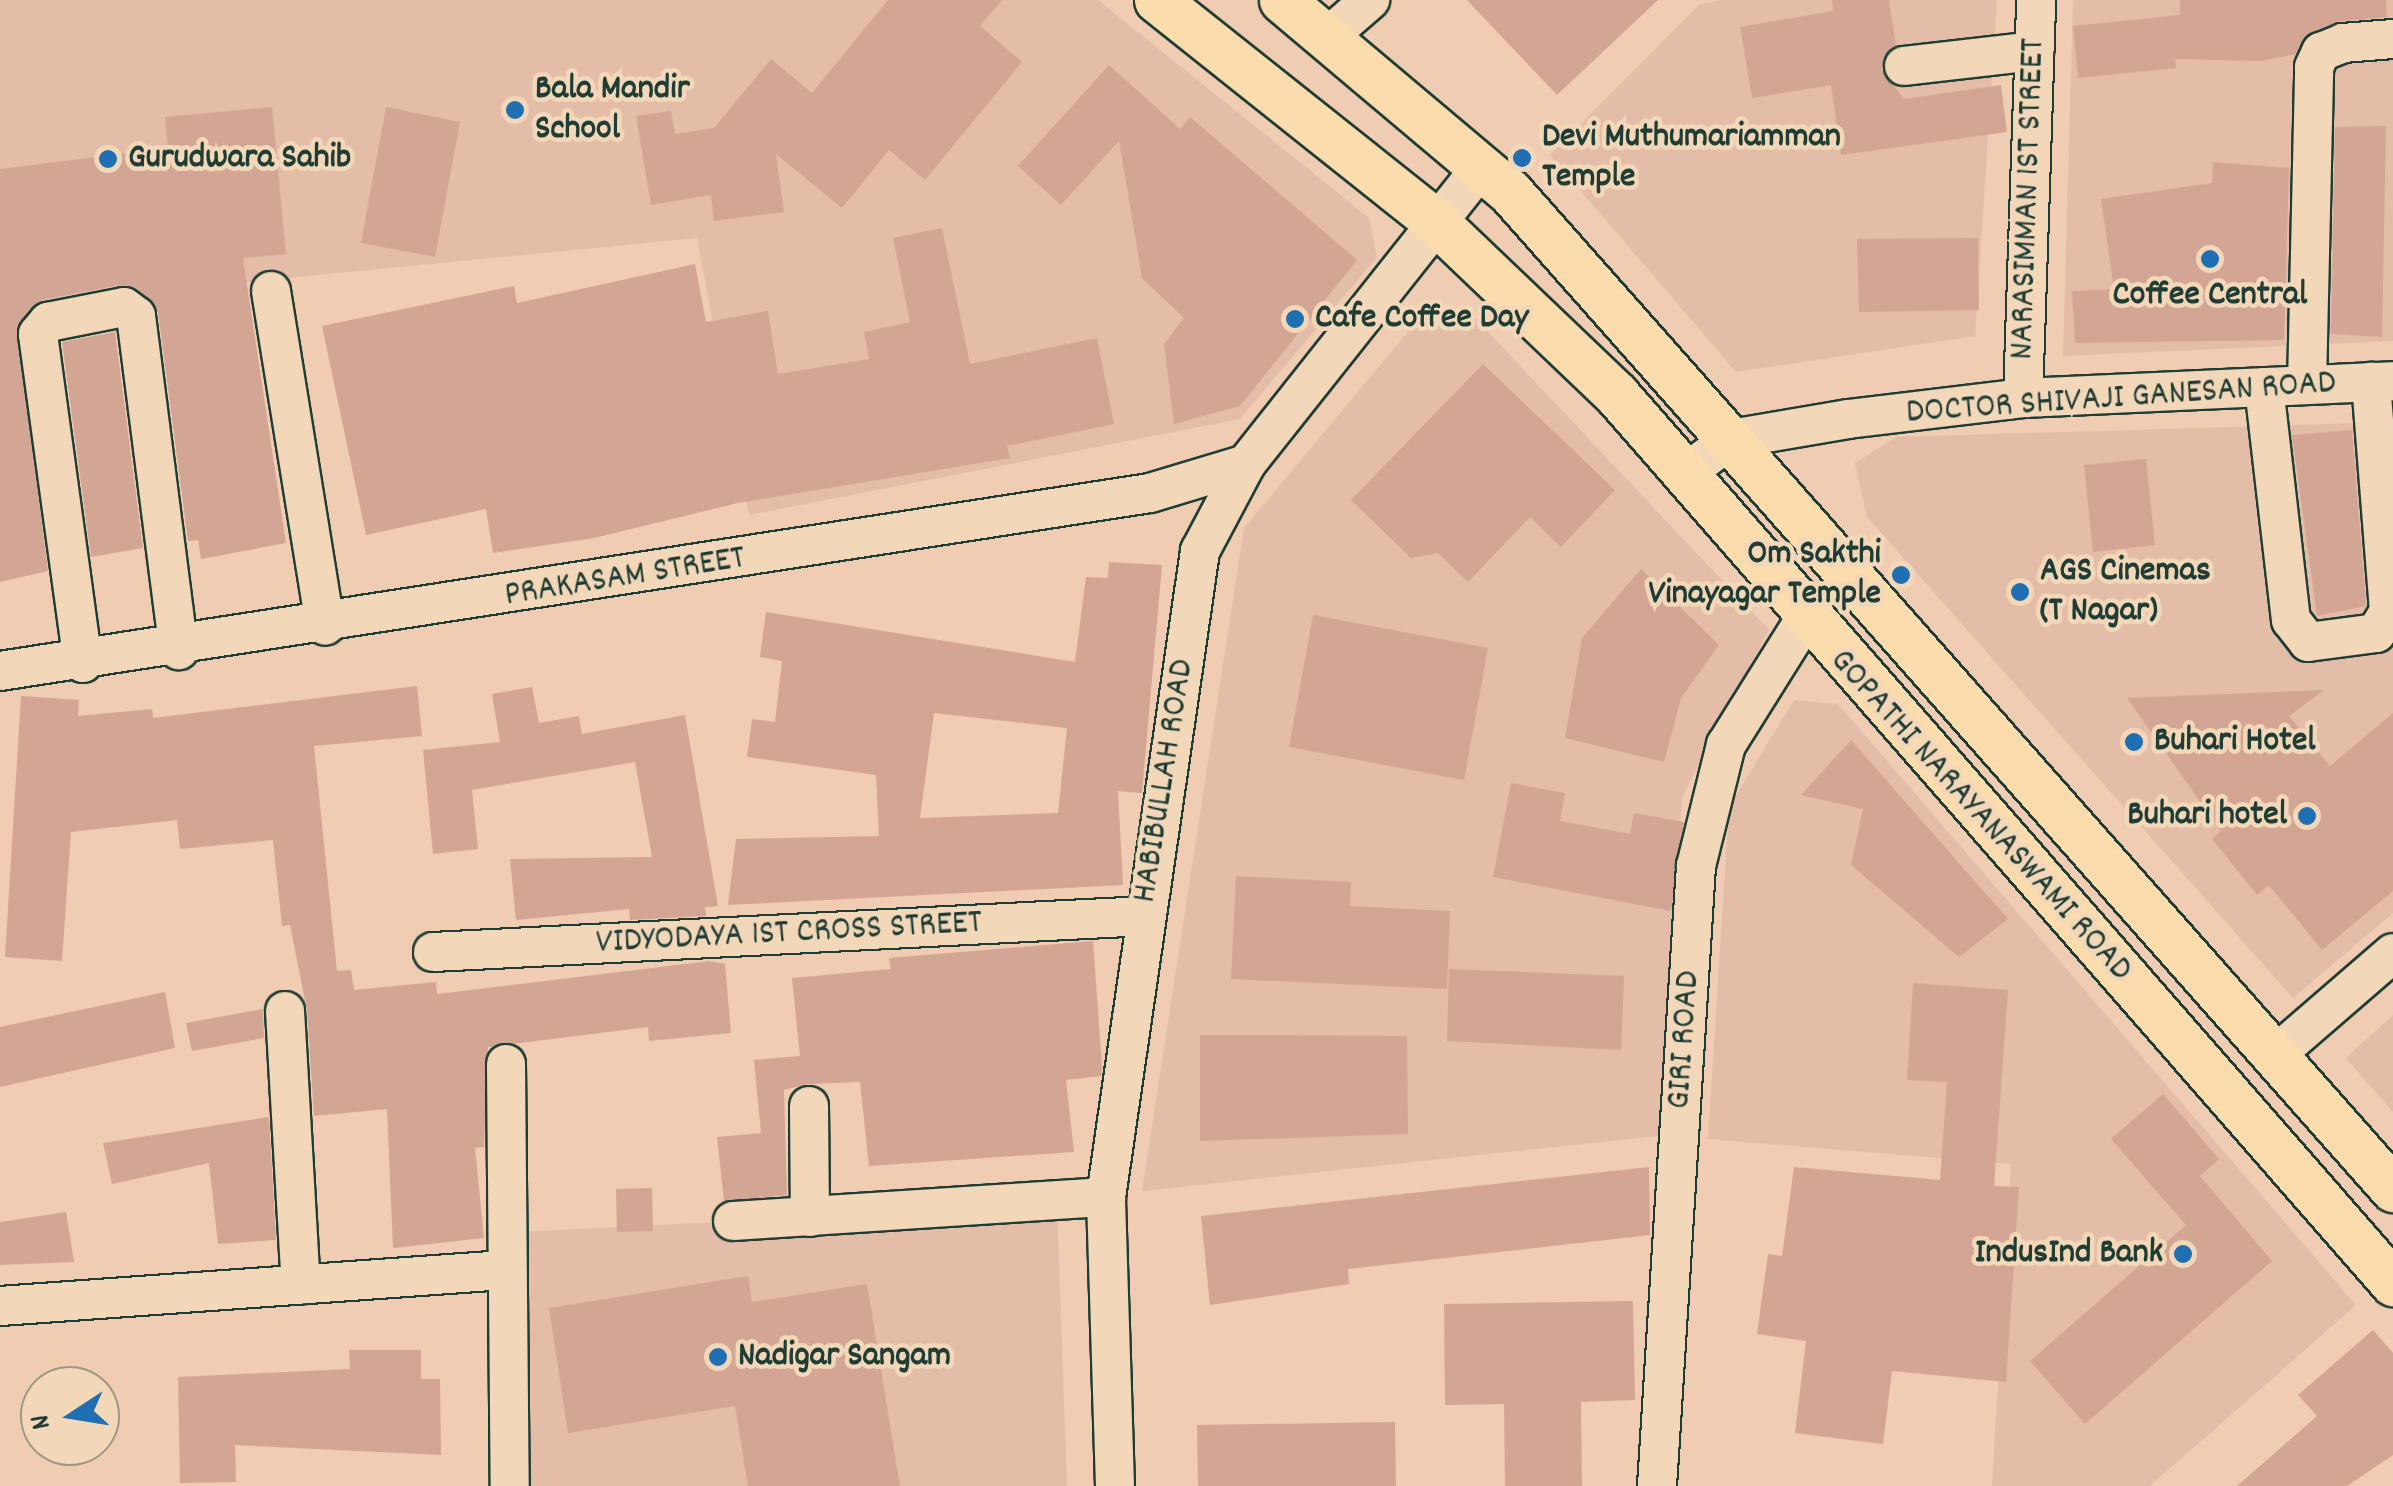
<!DOCTYPE html>
<style>
body{margin:0}
#map{position:relative;width:2393px;height:1486px;overflow:hidden;background:#f0ccb2;font-family:Dekko,sans-serif}
div>[style]{position:absolute}
.built>*{inset:0;background:#e3bda7}
.building>*{inset:0;background:#d3a594}
.roads{filter:drop-shadow(2px 0 #1f3d34) drop-shadow(-2px 0 #1f3d34) drop-shadow(0 2px #1f3d34) drop-shadow(0 -2px #1f3d34)}
.minor>*{height:38px;margin:-19px;padding:0 19px;transform-origin:19px;border-radius:19px;background:#f2d7b9}
.major>*{height:45px;margin:-22.5px;padding:0 22.5px;transform-origin:22.5px;border-radius:22.5px;background:#fcdcac}
.dots>*{width:28px;height:28px;translate:-50% -50%;box-sizing:border-box;border:5px solid #f2d7b9;border-radius:50%}
span{translate:-50% -50%;white-space:nowrap;text-align:center;line-height:1.15;-webkit-text-stroke:9px #f2d7b9;paint-order:stroke}
.poi-label{font-size:35px;color:#1f3d34;font-weight:700}
.left{translate:0 -50%;text-align:left}
.right{translate:-100% -50%;text-align:right}
.street-label{font-size:35px;color:#1f3d34}
.north{position:absolute;left:20px;top:1366px;width:100px;height:100px;box-sizing:border-box;background:#f2d7b9;border:2px solid #9e9984;border-radius:50%;rotate:258deg;font-size:28px;font-weight:700;line-height:40px;text-align:center;color:#1f3d34}
.north::after{content:'';display:block;margin:auto;width:35px;height:45px;background:#1f6fb2;clip-path:polygon(50% 0,100% 100%,50% 72%,0 100%)}
</style>
<div id="map">
<div class="built">
<div style="clip-path:polygon(0 0,1098px 0,1369px 218px,1377px 257px,1240px 419px,749px 515px,697px 238px,0 306px)"></div>
<div style="clip-path:polygon(1722px 0,1997px 0,1975px 336px,1736px 372px,1550px 155px,1700px 4px)"></div>
<div style="clip-path:polygon(2073px 0,2393px 0,2393px 341px,2063px 356px)"></div>
<div style="clip-path:polygon(1470px 313px,1769px 630px,1682px 797px,1658px 1136px,1142px 1191px,1244px 528px,1422px 315px)"></div>
<div style="clip-path:polygon(2393px 422px,2393px 913px,2293px 998px,1867px 517px,1855px 463px,1896px 437px)"></div>
<div style="clip-path:polygon(1794px 700px,1838px 704px,2356px 1305px,2150px 1486px,1992px 1486px,2011px 1164px,1708px 1139px,1729px 807px)"></div>
<div style="clip-path:polygon(2393px 1015px,2393px 1112px,2346px 1058px)"></div>
<div style="clip-path:polygon(1057px 1205px,1067px 1486px,530px 1486px,518px 1232px)"></div>
</div>
<div class="building">
<div style="clip-path:polygon(888px 0,1002px 0,980px 26px,1022px 62px,925px 180px,889px 150px,842px 208px,776px 154px,784px 212px,714px 221px,711px 195px,651px 205px,636px 116px,671px 111px,675px 134px,714px 128px,771px 59px,812px 93px)"></div>
<div style="clip-path:polygon(1467px 0,1658px 0,1557px 95px)"></div>
<div style="clip-path:polygon(1832px 0,1889px 0,1896px 46px,1882px 70px,1904px 99px,2001px 85px,2007px 132px,1841px 155px,1831px 85px,1752px 98px,1740px 27px,1833px 11px)"></div>
<div style="clip-path:polygon(2180px 0,2386px 0,2387px 17px,2334px 22px,2295px 54px,2262px 61px,2175px 59px,2176px 68px,2078px 78px,2073px 26px,2180px 15px)"></div>
<div style="clip-path:polygon(1109px 65px,1180px 129px,1190px 117px,1357px 260px,1240px 406px,1174px 424px,1164px 344px,1184px 318px,1142px 278px,1119px 141px,1061px 205px,1018px 166px)"></div>
<div style="clip-path:polygon(272px 107px,286px 254px,243px 258px,286px 543px,201px 559px,198px 540px,188px 541px,158px 312px,138px 289px,120px 285px,42px 300px,17px 327px,48px 571px,0 582px,0 169px,168px 148px,165px 117px)"></div>
<div style="clip-path:polygon(386px 107px,460px 122px,435px 257px,361px 243px)"></div>
<div style="clip-path:polygon(2386px 126px,2382px 337px,2331px 334px,2335px 127px)"></div>
<div style="clip-path:polygon(2213px 162px,2289px 168px,2284px 340px,2075px 343px,2072px 291px,2114px 289px,2101px 199px,2212px 183px)"></div>
<div style="clip-path:polygon(942px 228px,970px 364px,1097px 338px,1114px 424px,1007px 446px,1010px 458px,738px 503px,594px 538px,493px 553px,486px 509px,366px 535px,322px 326px,514px 286px,517px 303px,695px 264px,706px 322px,768px 311px,778px 374px,869px 359px,864px 332px,910px 322px,893px 238px)"></div>
<div style="clip-path:polygon(1978px 238px,1979px 310px,1859px 312px,1857px 239px)"></div>
<div style="clip-path:polygon(115px 332px,143px 548px,91px 557px,62px 342px)"></div>
<div style="clip-path:polygon(1483px 364px,1615px 490px,1561px 547px,1530px 517px,1468px 582px,1438px 553px,1411px 558px,1351px 500px)"></div>
<div style="clip-path:polygon(2352px 430px,2366px 606px,2317px 616px,2292px 435px)"></div>
<div style="clip-path:polygon(2146px 459px,2155px 545px,2093px 552px,2084px 465px)"></div>
<div style="clip-path:polygon(evenodd,1109px 562px,1162px 565px,1142px 793px,1118px 791px,1123px 885px,728px 905px,736px 839px,879px 836px,876px 775px,747px 757px,752px 719px,775px 722px,782px 661px,760px 657px,766px 612px,1075px 662px,1086px 577px,1108px 578px,1109px 562px,934px 713px,1067px 728px,1058px 813px,920px 818px,934px 713px)"></div>
<div style="clip-path:polygon(1641px 569px,1719px 645px,1681px 698px,1664px 762px,1565px 738px,1582px 638px)"></div>
<div style="clip-path:polygon(1313px 615px,1488px 648px,1464px 780px,1289px 747px)"></div>
<div style="clip-path:polygon(417px 686px,422px 736px,314px 746px,337px 971px,351px 970px,354px 990px,436px 982px,437px 994px,710px 961px,725px 964px,731px 1033px,649px 1041px,648px 1027px,488px 1047px,484px 1147px,475px 1148px,484px 1238px,393px 1248px,387px 1109px,314px 1116px,307px 1010px,290px 925px,282px 926px,273px 840px,180px 849px,177px 820px,71px 832px,62px 961px,5px 957px,21px 696px,79px 700px,78px 716px,152px 709px,153px 718px)"></div>
<div style="clip-path:polygon(532px 687px,539px 723px,579px 716px,582px 734px,685px 715px,718px 906px,705px 907px,706px 916px,630px 920px,629px 909px,516px 920px,510px 859px,652px 857px,635px 762px,472px 790px,478px 849px,433px 854px,423px 750px,500px 742px,492px 694px)"></div>
<div style="clip-path:polygon(2324px 690px,2289px 716px,2330px 766px,2393px 713px,2393px 891px,2322px 950px,2269px 885px,2257px 895px,2212px 839px,2221px 831px,2127px 698px)"></div>
<div style="clip-path:polygon(1851px 740px,2008px 919px,1959px 957px,1851px 865px,1863px 809px,1801px 795px)"></div>
<div style="clip-path:polygon(1511px 783px,1565px 793px,1560px 821px,1630px 834px,1634px 813px,1684px 822px,1671px 911px,1493px 877px)"></div>
<div style="clip-path:polygon(1236px 876px,1351px 882px,1350px 906px,1450px 911px,1447px 989px,1231px 979px)"></div>
<div style="clip-path:polygon(1093px 941px,1102px 1066px,1101px 1076px,1066px 1080px,1074px 1152px,869px 1166px,860px 1082px,808px 1084px,784px 1090px,787px 1195px,724px 1201px,717px 1137px,761px 1133px,754px 1060px,800px 1056px,792px 978px,891px 969px,889px 958px)"></div>
<div style="clip-path:polygon(1449px 969px,1624px 976px,1621px 1050px,1447px 1041px)"></div>
<div style="clip-path:polygon(1913px 983px,2008px 990px,1994px 1186px,2019px 1187px,2006px 1382px,1892px 1371px,1883px 1444px,1795px 1433px,1806px 1341px,1757px 1334px,1768px 1254px,1782px 1256px,1794px 1167px,1940px 1180px,1947px 1082px,1907px 1080px)"></div>
<div style="clip-path:polygon(165px 992px,175px 1048px,0 1087px,0 1027px)"></div>
<div style="clip-path:polygon(263px 1009px,264px 1038px,192px 1051px,186px 1023px)"></div>
<div style="clip-path:polygon(1200px 1035px,1407px 1036px,1408px 1134px,1200px 1141px)"></div>
<div style="clip-path:polygon(2163px 1094px,2219px 1159px,2200px 1176px,2272px 1261px,2085px 1424px,2030px 1361px,2186px 1225px,2111px 1139px)"></div>
<div style="clip-path:polygon(269px 1117px,276px 1240px,218px 1244px,209px 1163px,112px 1184px,103px 1143px)"></div>
<div style="clip-path:polygon(1649px 1167px,1650px 1235px,1348px 1269px,1349px 1284px,1210px 1305px,1201px 1216px)"></div>
<div style="clip-path:polygon(652px 1188px,653px 1231px,617px 1232px,616px 1189px)"></div>
<div style="clip-path:polygon(66px 1212px,74px 1262px,0 1265px,0 1222px)"></div>
<div style="clip-path:polygon(748px 1276px,752px 1302px,867px 1284px,900px 1486px,748px 1486px,735px 1406px,568px 1433px,549px 1308px)"></div>
<div style="clip-path:polygon(1633px 1301px,1635px 1400px,1581px 1402px,1582px 1486px,1505px 1486px,1504px 1404px,1445px 1405px,1444px 1304px)"></div>
<div style="clip-path:polygon(2373px 1330px,2393px 1353px,2393px 1455px,2347px 1486px,2237px 1486px,2317px 1416px,2298px 1395px)"></div>
<div style="clip-path:polygon(349px 1350px,421px 1350px,421px 1379px,440px 1379px,441px 1455px,235px 1445px,236px 1482px,180px 1483px,178px 1377px,350px 1369px)"></div>
<div style="clip-path:polygon(1395px 1422px,1396px 1486px,1198px 1486px,1197px 1425px)"></div>
</div>
<div class="roads">
<div class="minor">
<div style="left:1331px;top:34px;width:52px;rotate:-41.1deg"></div>
<div style="left:1904px;top:66px;width:131px;rotate:-6.6deg"></div>
<div style="left:271px;top:291px;width:339px;rotate:80.8deg"></div>
<div style="left:2307px;top:385px;width:318px;rotate:-88.7deg"></div>
<div style="left:2314px;top:67px;width:17px;rotate:-65deg"></div>
<div style="left:2321px;top:52px;width:24px;rotate:-22deg"></div>
<div style="left:2343px;top:43px;width:50px;rotate:-4.6deg"></div>
<div style="left:2264px;top:387px;width:235px;rotate:83.4deg"></div>
<div style="left:2291px;top:620px;width:28px;rotate:52deg"></div>
<div style="left:2308px;top:642px;width:69px;rotate:-7.5deg"></div>
<div style="left:2376px;top:633px;width:26px;rotate:-59deg"></div>
<div style="left:2389px;top:611px;width:230px;rotate:-94.5deg"></div>
<div style="left:2023px;top:398px;width:398px;rotate:-88.1deg"></div>
<div style="left:1687px;top:472px;width:55px;rotate:-36.9deg"></div>
<div style="left:1731px;top:439px;width:119px;rotate:-9.7deg"></div>
<div style="left:1848px;top:419px;width:176px;rotate:-6.8deg"></div>
<div style="left:2023px;top:398px;width:370px;rotate:-2.6deg"></div>
<div style="left:83px;top:663px;width:332px;rotate:-97.8deg"></div>
<div style="left:38px;top:334px;width:16px;rotate:-50deg"></div>
<div style="left:48px;top:322px;width:77px;rotate:-11.2deg"></div>
<div style="left:124px;top:307px;width:15px;rotate:37deg"></div>
<div style="left:136px;top:316px;width:337px;rotate:82.7deg"></div>
<div style="left:0;top:671px;width:1164px;rotate:-8.8deg"></div>
<div style="left:1150px;top:493px;width:100px;rotate:-16.8deg"></div>
<div style="left:433px;top:952px;width:713px;rotate:-2.89deg"></div>
<div style="left:285px;top:1011px;width:274px;rotate:86.7deg"></div>
<div style="left:2274px;top:1056px;width:157px;rotate:-40.9deg"></div>
<div style="left:506px;top:1064px;width:422px;rotate:89.5deg"></div>
<div style="left:809px;top:1106px;width:111px;rotate:89.5deg"></div>
<div style="left:733px;top:1221px;width:374px;rotate:-3.7deg"></div>
<div style="left:0;top:1306px;width:506px;rotate:-4.08deg"></div>
<div style="left:1115px;top:1486px;width:289px;rotate:-91.8deg"></div>
<div style="left:1106px;top:1197px;width:653px;rotate:-81.72deg"></div>
<div style="left:1200px;top:551px;width:98px;rotate:-62.1deg"></div>
<div style="left:1246px;top:464px;width:379px;rotate:-51.6deg"></div>
<div style="left:1657px;top:1486px;width:621px;rotate:-86.4deg"></div>
<div style="left:1696px;top:866px;width:125px;rotate:-76.1deg"></div>
<div style="left:1726px;top:745px;width:149px;rotate:-57.9deg"></div>
</div>
<div class="major">
<div style="left:1157px;top:0;width:358px;rotate:38.5deg"></div>
<div style="left:1437px;top:223px;width:248px;rotate:43.7deg"></div>
<div style="left:1616px;top:394px;width:1181px;rotate:48.85deg"></div>
<div style="left:1282px;top:0;width:298px;rotate:40.1deg"></div>
<div style="left:1510px;top:192px;width:1332px;rotate:48.47deg"></div>
</div>
</div>
<div class="dots">
<div style="left:515px;top:110px;background:#1f6fb2"></div>
<div style="left:1522px;top:158px;background:#1f6fb2"></div>
<div style="left:108px;top:159px;background:#1f6fb2"></div>
<div style="left:2210px;top:259px;background:#1f6fb2"></div>
<div style="left:1295px;top:319px;background:#1f6fb2"></div>
<div style="left:1901px;top:575px;background:#1f6fb2"></div>
<div style="left:2020px;top:592px;background:#1f6fb2"></div>
<div style="left:2134px;top:742px;background:#1f6fb2"></div>
<div style="left:2307px;top:816px;background:#1f6fb2"></div>
<div style="left:2183px;top:1254px;background:#1f6fb2"></div>
<div style="left:718px;top:1357px;background:#1f6fb2"></div>
</div>
<div class="poi-label">
<span class="left" style="left:535px;top:110px">Bala Mandir<br>School</span>
<span class="left" style="left:1542px;top:158px">Devi Muthumariamman<br>Temple</span>
<span class="left" style="left:128px;top:159px">Gurudwara Sahib</span>
<span style="left:2210px;top:296px">Coffee Central</span>
<span class="left" style="left:1315px;top:319px">Cafe Coffee Day</span>
<span class="right" style="left:1881px;top:575px">Om Sakthi<br>Vinayagar Temple</span>
<span class="left" style="left:2040px;top:592px">AGS Cinemas<br>(T Nagar)</span>
<span class="left" style="left:2154px;top:742px">Buhari Hotel</span>
<span class="right" style="left:2287px;top:816px">Buhari hotel</span>
<span class="right" style="left:2163px;top:1254px">IndusInd Bank</span>
<span class="left" style="left:738px;top:1357px">Nadigar Sangam</span>
</div>
<div class="street-label">
<span style="left:2029px;top:199px;rotate:-88deg">NARASIMMAN 1ST STREET</span>
<span style="left:2121px;top:399px;rotate:-4deg">DOCTOR SHIVAJI GANESAN ROAD</span>
<span style="left:625px;top:578px;rotate:-9deg">PRAKASAM STREET</span>
<span style="left:1165px;top:781px;rotate:-81deg">HABIBULLAH ROAD</span>
<span style="left:1980px;top:816px;rotate:48deg">GOPATHI NARAYANASWAMI ROAD</span>
<span style="left:789px;top:934px;rotate:-3deg">VIDYODAYA 1ST CROSS STREET</span>
<span style="left:1685px;top:1040px;rotate:-86deg">GIRI ROAD</span>
</div>
<div class="north">N</div>
</div>
